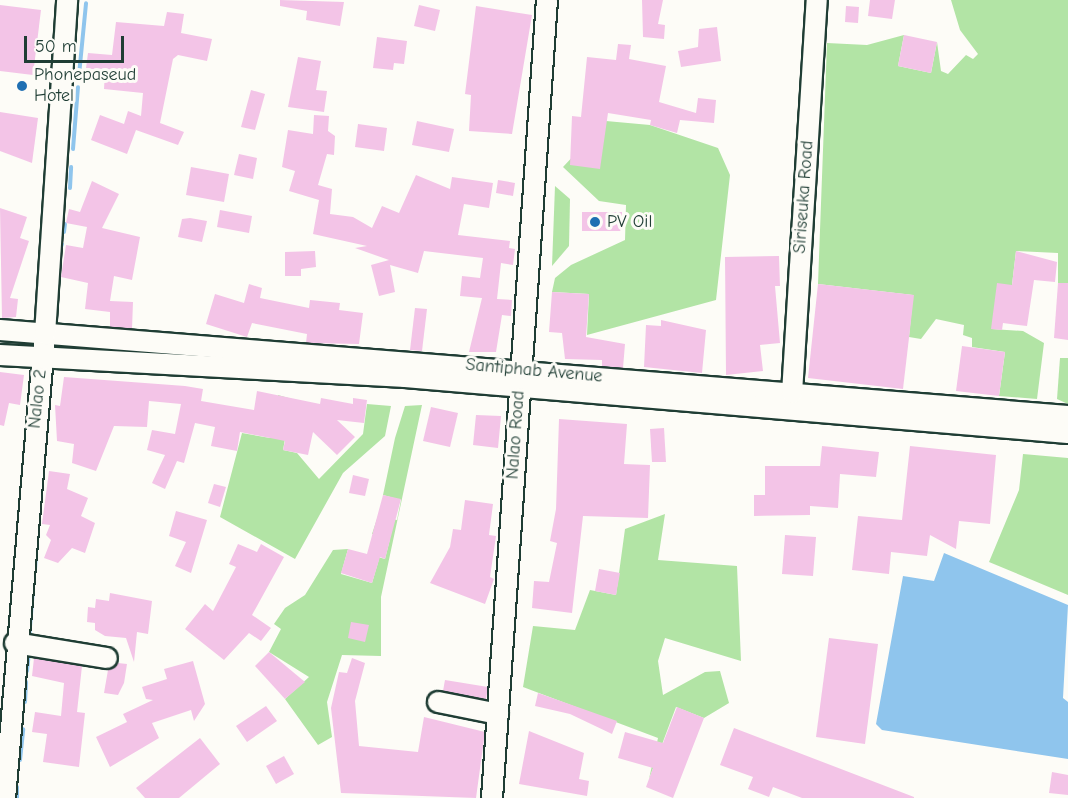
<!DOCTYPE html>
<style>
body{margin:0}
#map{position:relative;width:1068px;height:798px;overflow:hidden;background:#fdfcf7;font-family:"Comic Neue",sans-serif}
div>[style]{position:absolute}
.green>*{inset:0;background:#b2e4a5}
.water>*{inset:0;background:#8fc5ed}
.stream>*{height:4px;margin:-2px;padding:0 2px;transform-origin:2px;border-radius:2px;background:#8fc5ed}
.building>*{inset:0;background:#f3c4e7}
.roads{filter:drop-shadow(2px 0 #1f3d34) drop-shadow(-2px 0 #1f3d34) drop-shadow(0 2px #1f3d34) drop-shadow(0 -2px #1f3d34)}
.minor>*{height:20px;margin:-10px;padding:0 10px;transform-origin:10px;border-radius:10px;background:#fdfcf7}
.dots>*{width:16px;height:16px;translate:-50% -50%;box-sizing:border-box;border:3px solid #fdfcf7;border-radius:50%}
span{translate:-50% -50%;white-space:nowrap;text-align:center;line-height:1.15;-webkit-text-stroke:6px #fdfcf7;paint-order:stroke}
.poi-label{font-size:18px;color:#1f3d34}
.left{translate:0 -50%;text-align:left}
.street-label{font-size:18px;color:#1f3d34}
.scale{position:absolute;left:24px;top:36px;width:100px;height:27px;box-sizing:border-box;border:3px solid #1f3d34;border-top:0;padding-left:8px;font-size:18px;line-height:21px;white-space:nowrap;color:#1f3d34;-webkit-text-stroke:4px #fdfcf7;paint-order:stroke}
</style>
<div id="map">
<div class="green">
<div style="clip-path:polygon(951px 0,1068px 0,1068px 283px,1058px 283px,1058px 253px,1016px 251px,1012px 285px,992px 329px,1023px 331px,1044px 343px,1037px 399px,999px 396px,1005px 352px,972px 347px,972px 338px,963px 335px,964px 325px,936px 319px,921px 339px,909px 337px,913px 295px,818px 284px,827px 43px,867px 45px,904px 35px,898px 66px,931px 73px,937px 42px,941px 71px,948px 74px,966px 55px,973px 59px,978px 54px,960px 30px)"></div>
<div style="clip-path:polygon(606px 121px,650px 125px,718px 148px,730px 175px,716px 300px,587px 335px,589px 294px,552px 292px,555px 278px,571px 265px,625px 240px,626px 205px,599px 201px,563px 167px)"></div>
<div style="clip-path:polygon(555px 186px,570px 199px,569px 246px,552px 266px)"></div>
<div style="clip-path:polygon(1060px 358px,1068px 358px,1068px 404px,1057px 399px)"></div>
<div style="clip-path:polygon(278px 395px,292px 399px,283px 450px,297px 453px,319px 479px,363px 434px,367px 404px,391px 406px,385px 436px,343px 473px,295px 559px,220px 517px,242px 433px,270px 438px)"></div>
<div style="clip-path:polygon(422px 405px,381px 597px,381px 656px,342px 655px,327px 702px,332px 737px,318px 745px,285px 699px,309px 677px,269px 652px,281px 629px,274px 624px,285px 608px,305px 595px,333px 550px,348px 549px,341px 574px,372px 583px,379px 559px,367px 554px,385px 559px,390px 539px,372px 534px,378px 516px,397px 520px,401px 500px,383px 495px,395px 438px,405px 406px)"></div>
<div style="clip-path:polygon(1023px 454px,1068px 458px,1068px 595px,989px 562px,1019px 490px)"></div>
<div style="clip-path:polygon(665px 514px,658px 560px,737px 566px,741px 661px,665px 638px,658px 661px,663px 695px,705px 672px,720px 671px,729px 703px,704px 718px,676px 707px,649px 779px,658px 738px,523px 687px,533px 626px,575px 630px,590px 590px,616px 595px,625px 529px)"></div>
</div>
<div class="water">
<div style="clip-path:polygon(944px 553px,1068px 605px,1063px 698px,1068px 702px,1068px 759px,882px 730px,876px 724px,903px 576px,934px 581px)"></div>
</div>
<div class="stream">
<div style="left:79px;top:75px;width:72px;rotate:-84.4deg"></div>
<div style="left:73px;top:149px;width:62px;rotate:-85.4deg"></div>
<div style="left:70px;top:188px;width:21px;rotate:-87deg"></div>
<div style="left:64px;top:232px;width:8px;rotate:-83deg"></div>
<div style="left:61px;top:247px;width:3px;rotate:-72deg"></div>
<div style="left:35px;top:569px;width:15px;rotate:-86deg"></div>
<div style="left:29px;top:639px;width:50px;rotate:-85.4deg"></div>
<div style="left:27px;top:671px;width:20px;rotate:-84deg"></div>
<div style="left:25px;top:702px;width:20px;rotate:-87deg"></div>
<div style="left:20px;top:760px;width:31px;rotate:-84deg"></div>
<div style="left:17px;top:798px;width:11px;rotate:-90deg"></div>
</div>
<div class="building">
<div style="clip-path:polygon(280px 0,344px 2px,340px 26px,306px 20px,307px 11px,280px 6px)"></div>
<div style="clip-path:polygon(642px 0,663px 0,658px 24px,665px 25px,664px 39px,643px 37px)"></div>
<div style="clip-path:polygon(870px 0,895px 0,892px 19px,868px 16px)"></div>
<div style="clip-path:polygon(0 5px,41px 10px,33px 75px,0 71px)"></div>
<div style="clip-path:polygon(419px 5px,440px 10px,435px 31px,414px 26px)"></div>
<div style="clip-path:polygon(476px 6px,532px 15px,512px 134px,469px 131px,471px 95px,465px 94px)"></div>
<div style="clip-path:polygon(846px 6px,859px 7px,858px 23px,845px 22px)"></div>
<div style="clip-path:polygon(167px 12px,184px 14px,181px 33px,212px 39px,207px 61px,178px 55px,173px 59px,160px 123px,184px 132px,178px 145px,136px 130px,127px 154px,91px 140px,100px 115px,124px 124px,128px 111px,141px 116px,143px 93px,104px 89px,105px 71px,86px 68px,88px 53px,112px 55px,116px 22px,164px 26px)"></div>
<div style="clip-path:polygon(717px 27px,721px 61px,681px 67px,678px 51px,698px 47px,699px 29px)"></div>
<div style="clip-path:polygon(904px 35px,937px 42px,931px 73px,898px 66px)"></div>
<div style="clip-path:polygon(377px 37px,407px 41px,404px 64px,394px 63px,393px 70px,373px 68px)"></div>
<div style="clip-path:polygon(618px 44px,631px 45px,629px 59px,666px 66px,659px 102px,696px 113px,698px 98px,716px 100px,714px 123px,680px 120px,677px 133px,650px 125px,651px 120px,608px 113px,600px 169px,570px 165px,572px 116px,581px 117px,587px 57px,616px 60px)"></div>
<div style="clip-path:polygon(298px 57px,321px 61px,316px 90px,327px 91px,324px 112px,288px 107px)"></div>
<div style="clip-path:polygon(251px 90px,265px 94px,255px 130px,241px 127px)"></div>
<div style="clip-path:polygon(0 112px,38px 118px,32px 163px,0 151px)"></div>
<div style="clip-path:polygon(314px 115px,329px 116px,328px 131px,335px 136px,334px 155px,327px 154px,318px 185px,332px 189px,330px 214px,353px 217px,372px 228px,382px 206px,399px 213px,416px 175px,450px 189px,452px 177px,493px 183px,489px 208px,464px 204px,458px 235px,510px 241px,509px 248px,515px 249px,513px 265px,501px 263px,497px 299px,512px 300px,511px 316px,502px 315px,496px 352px,469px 352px,482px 298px,460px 296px,462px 276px,480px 278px,483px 258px,424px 251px,418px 273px,390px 265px,395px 292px,379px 296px,371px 265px,389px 260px,355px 248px,367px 246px,313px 234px,319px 200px,289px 191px,295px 171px,282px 167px,288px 130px,313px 134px)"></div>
<div style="clip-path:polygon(417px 121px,454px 129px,449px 152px,412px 145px)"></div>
<div style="clip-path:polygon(358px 124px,387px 128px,384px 151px,355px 147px)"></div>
<div style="clip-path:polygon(239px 154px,257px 158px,253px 179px,234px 175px)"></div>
<div style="clip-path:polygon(191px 167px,229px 174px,224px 202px,186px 195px)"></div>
<div style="clip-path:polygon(498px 180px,515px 183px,513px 196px,496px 193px)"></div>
<div style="clip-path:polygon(92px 181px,119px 194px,102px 228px,140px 237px,132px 280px,114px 276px,110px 301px,133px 302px,132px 329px,110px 327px,110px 312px,85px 309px,88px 283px,61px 277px,66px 245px,83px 248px,87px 227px,66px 223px,69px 209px,80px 212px)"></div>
<div style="clip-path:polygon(0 208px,27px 217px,20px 238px,29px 241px,10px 298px,18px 299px,16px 317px,2px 318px)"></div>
<div style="clip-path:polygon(220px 210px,252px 216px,249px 233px,217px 227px)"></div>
<div style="clip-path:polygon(582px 212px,622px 212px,622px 231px,582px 231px)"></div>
<div style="clip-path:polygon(190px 218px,207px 221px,202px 242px,178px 237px,182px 219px)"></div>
<div style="clip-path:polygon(315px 251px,316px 267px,301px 269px,301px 276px,285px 276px,285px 252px)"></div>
<div style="clip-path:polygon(1016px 251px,1057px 262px,1055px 282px,1034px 280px,1027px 326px,1003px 323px,1002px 330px,991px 329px,997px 283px,1012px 285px)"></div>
<div style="clip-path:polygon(779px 256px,780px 286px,775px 286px,780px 343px,760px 345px,763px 371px,726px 375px,725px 257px)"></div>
<div style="clip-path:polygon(1058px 283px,1068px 283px,1068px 340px,1054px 338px)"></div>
<div style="clip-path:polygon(249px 284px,262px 288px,260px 298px,309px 308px,310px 300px,340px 303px,339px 310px,363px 313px,359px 344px,306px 343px,307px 334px,252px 323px,247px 337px,206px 324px,215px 294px,244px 303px)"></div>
<div style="clip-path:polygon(818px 284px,914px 295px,903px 389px,808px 378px)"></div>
<div style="clip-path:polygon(552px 292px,589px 294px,586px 337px,625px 344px,623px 368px,602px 366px,602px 360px,565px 359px,562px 333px,549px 332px)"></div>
<div style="clip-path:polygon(415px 308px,427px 309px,422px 351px,410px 350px)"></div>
<div style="clip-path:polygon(661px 320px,706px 330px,702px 373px,644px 367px,646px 325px,661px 326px)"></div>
<div style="clip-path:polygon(962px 346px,1005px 352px,999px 396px,956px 391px)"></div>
<div style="clip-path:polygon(0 372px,24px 375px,20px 405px,9px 403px,4px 426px,0 425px)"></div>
<div style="clip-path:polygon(64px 377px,185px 386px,203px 389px,201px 401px,254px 410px,257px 391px,320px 404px,321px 398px,353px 404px,353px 398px,367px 400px,364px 423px,337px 420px,355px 437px,337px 455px,313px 432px,308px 455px,283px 450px,285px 441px,240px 432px,237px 451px,211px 446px,215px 427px,195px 423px,184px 463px,177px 461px,165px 489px,152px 483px,165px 455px,147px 450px,152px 430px,175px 434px,181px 404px,149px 401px,147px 427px,114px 426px,96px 471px,72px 463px,74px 444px,57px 441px,55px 405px,60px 406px)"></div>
<div style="clip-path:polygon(431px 407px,458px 413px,450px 447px,423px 441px)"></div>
<div style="clip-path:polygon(476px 415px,501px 416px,498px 448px,473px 445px)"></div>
<div style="clip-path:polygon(559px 419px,627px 424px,624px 464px,650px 465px,648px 518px,583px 516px,572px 613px,532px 608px,534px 581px,549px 582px,557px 543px,550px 541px,556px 509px)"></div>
<div style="clip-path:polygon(664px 428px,666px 462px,652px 462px,650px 429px)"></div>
<div style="clip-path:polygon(822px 446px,879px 452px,876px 477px,840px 474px,838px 508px,810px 506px,810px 515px,754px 516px,754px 495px,765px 495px,765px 466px,820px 466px)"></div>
<div style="clip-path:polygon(910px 446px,996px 455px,990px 524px,959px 521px,956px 549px,930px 535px,927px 556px,891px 552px,889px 574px,852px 570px,858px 516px,902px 520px)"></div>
<div style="clip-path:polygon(49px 471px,70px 474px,67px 489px,88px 498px,81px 516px,95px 523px,85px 553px,72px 548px,58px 563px,44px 558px,51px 540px,46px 535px,50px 525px,42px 524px)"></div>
<div style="clip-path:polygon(353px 475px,369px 479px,365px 496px,349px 493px)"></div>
<div style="clip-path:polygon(214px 484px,226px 487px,220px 507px,208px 503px)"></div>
<div style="clip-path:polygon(383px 495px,401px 499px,385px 559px,380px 557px,372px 583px,341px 573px,348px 549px,367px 554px)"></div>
<div style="clip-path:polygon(465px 500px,493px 504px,489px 535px,496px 536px,490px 577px,494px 579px,485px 604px,430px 583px,450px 547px,453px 529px,461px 530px)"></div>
<div style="clip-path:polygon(176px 511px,207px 520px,191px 573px,175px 566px,186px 542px,169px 536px)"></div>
<div style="clip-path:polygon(785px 535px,816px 537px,813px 576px,782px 574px)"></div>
<div style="clip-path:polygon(238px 544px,257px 552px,261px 544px,284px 557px,252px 615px,271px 628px,261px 641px,249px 633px,224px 660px,185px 629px,205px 604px,213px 611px,236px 567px,229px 564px)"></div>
<div style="clip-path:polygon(599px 569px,620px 573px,616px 595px,595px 591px)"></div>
<div style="clip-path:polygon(110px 593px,152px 601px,148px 634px,137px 632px,134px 662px,126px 638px,105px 636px,95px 630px,95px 623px,87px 622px,88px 607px,95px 608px,96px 599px,109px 601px)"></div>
<div style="clip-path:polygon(351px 622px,369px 625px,365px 642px,348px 638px)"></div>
<div style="clip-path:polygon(829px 638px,878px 644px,865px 744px,816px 737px)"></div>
<div style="clip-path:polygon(269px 652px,305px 682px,285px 699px,255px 666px)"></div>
<div style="clip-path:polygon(34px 658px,82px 666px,77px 712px,85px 713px,79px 767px,43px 762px,47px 734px,32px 732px,35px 712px,61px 716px,64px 683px,32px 676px)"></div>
<div style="clip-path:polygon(352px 658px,365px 663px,355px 701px,359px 746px,418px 752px,424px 717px,485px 732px,476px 798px,341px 793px,331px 708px,339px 672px,347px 673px)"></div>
<div style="clip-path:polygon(193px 661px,205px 704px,194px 721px,191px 710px,152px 723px,159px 738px,110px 767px,96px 737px,127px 722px,123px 714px,153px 700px,146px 699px,142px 687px,167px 679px,164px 669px)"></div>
<div style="clip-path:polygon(118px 663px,127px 664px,124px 683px,118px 695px,104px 693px,108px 670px)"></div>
<div style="clip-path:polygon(445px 680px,488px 687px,486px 699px,443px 691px)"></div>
<div style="clip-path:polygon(538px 693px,617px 721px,612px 734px,570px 714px,535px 706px)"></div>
<div style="clip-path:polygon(266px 706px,277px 721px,247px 742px,236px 726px)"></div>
<div style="clip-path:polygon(677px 707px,704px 718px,673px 798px,646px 787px,653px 768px,618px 758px,625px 732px,663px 743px)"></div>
<div style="clip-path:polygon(734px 728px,914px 797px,914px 798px,802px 798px,773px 787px,769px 797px,748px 789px,753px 777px,720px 765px)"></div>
<div style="clip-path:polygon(529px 731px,584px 753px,579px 779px,589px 781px,587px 796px,519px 784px)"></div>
<div style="clip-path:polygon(200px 738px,220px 764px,179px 798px,145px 798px,136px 788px)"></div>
<div style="clip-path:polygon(284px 756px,294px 774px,276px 784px,266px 766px)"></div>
<div style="clip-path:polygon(1052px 772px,1068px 775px,1068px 795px,1049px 793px)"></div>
</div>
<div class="roads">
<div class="minor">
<div style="left:0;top:330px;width:1071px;rotate:4.6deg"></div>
<div style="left:0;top:355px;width:406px;rotate:3.1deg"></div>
<div style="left:405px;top:377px;width:665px;rotate:4.83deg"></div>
<div style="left:792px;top:393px;width:394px;rotate:-86.4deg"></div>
<div style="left:15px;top:643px;width:93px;rotate:9.3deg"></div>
<div style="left:438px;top:702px;width:61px;rotate:11.3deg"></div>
<div style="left:5px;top:798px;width:466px;rotate:-85.1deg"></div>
<div style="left:45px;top:334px;width:335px;rotate:-86.2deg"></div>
<div style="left:492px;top:798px;width:800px;rotate:-86.06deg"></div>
</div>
</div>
<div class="dots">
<div style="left:22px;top:86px;background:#1f6fb2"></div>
<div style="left:595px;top:222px;background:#1f6fb2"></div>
</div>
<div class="poi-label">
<span class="left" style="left:34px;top:86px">Phonepaseud<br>Hotel</span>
<span class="left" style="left:607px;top:222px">PV Oil</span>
</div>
<div class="street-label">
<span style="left:804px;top:197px;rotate:-86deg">Siriseuka Road</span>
<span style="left:534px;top:371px;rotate:5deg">Santiphab Avenue</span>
<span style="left:38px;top:399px;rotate:-84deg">Nalao 2</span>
<span style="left:516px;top:435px;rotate:-86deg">Nalao Road</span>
</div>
<div class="scale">50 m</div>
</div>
